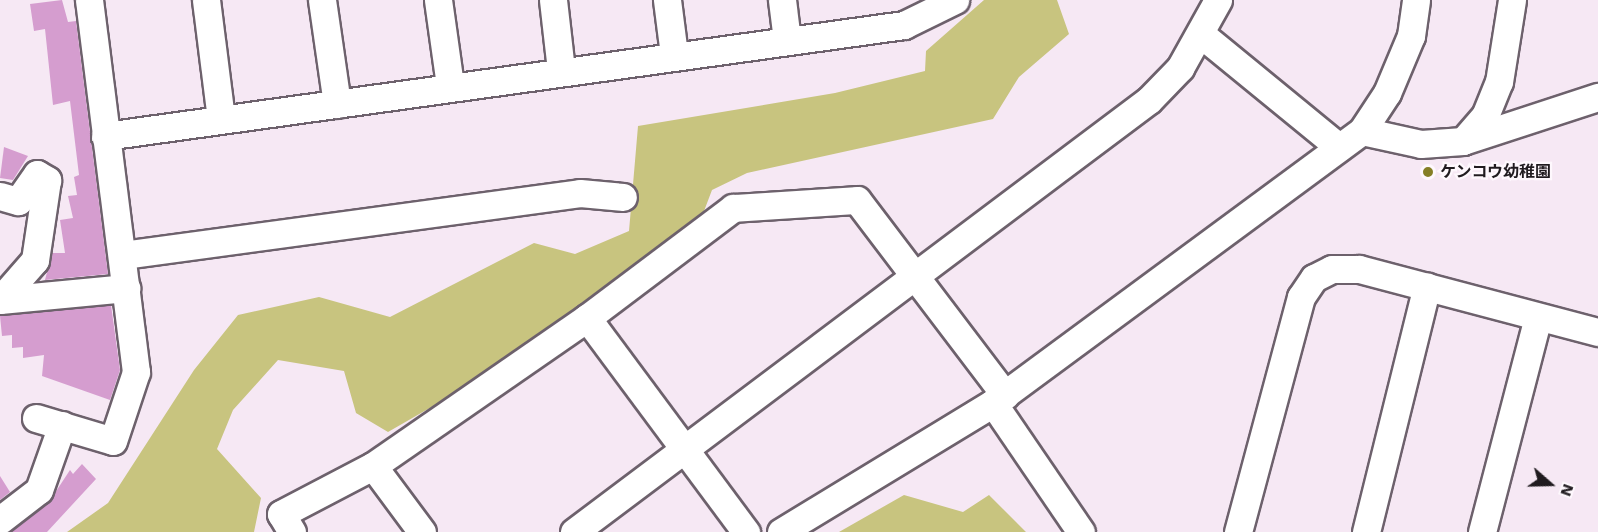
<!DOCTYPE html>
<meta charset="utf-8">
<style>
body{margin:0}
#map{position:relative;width:1598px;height:532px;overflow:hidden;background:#f6e8f4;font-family:"Work Sans","Noto Sans JP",sans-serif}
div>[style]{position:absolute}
.green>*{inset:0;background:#c8c47f}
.building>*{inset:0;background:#d59dcf}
.roads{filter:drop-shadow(2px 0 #6d616c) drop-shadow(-2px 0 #6d616c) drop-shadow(0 2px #6d616c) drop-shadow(0 -2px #6d616c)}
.minor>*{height:27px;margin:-13.5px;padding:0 13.5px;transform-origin:13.5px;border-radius:13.5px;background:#fff}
.dots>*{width:16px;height:16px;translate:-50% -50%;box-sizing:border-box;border:3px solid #fef8fd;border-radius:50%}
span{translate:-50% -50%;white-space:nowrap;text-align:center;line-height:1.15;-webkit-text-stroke:4.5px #fef8fd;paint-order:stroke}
.poi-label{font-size:16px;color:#201b1f;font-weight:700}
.left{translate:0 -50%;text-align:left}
.north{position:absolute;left:1520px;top:454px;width:60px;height:60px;-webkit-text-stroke:4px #fef8fd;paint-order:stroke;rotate:110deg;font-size:16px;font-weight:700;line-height:24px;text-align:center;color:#201b1f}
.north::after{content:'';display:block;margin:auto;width:21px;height:27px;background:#201b1f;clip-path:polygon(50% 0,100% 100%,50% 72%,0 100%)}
</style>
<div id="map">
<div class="green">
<div style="clip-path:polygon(984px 0,1057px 0,1069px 34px,1019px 77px,993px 119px,747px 173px,712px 190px,701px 219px,475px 382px,388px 432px,356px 413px,344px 371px,278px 360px,233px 410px,217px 449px,261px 498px,254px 532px,67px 532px,108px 503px,194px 370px,238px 315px,319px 297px,390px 317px,534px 243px,575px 254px,629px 231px,638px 126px,835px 93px,925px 71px,926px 51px)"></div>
<div style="clip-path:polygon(904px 495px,963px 512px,989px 495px,1026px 532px,839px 532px)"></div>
</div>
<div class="building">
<div style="clip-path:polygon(62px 0,68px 22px,76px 21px,108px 274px,45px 280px,52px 253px,65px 253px,60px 220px,73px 218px,68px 196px,77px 195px,74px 177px,79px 175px,70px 101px,53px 105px,45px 29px,34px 31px,30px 4px)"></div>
<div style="clip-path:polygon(4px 147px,28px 156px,13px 180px,0 178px)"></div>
<div style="clip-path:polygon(111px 305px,120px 370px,110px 400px,42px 376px,44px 355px,23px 358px,23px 347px,12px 348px,12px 335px,2px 336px,0 316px)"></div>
<div style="clip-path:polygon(82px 464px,96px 479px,47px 532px,10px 532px,49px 502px,70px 470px,73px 474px)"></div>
<div style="clip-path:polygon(0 476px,10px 492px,0 500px)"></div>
</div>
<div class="roads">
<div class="minor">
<div style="left:206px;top:0;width:120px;rotate:82.8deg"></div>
<div style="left:322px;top:0;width:105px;rotate:81.8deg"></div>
<div style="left:438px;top:0;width:86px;rotate:82deg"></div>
<div style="left:553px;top:0;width:70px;rotate:83.5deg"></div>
<div style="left:667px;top:0;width:55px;rotate:82.7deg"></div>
<div style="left:782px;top:0;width:40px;rotate:82.9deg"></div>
<div style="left:1202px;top:35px;width:177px;rotate:39.3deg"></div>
<div style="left:1362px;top:131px;width:60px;rotate:12.4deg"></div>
<div style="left:1421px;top:144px;width:42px;rotate:-4.1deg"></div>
<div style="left:1463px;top:141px;width:142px;rotate:-18.1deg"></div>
<div style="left:105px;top:136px;width:807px;rotate:-7.91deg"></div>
<div style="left:904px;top:25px;width:57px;rotate:-26.1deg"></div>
<div style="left:1463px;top:141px;width:33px;rotate:-49deg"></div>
<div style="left:1485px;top:116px;width:37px;rotate:-68deg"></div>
<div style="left:1499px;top:82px;width:83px;rotate:-81deg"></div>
<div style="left:0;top:196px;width:19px;rotate:16deg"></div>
<div style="left:18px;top:201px;width:33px;rotate:-55deg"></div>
<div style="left:37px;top:174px;width:12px;rotate:31deg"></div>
<div style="left:47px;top:180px;width:81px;rotate:98.5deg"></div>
<div style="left:35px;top:260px;width:53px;rotate:131.2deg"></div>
<div style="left:123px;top:255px;width:461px;rotate:-7.7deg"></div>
<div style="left:580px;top:193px;width:43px;rotate:5.3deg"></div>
<div style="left:0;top:300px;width:127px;rotate:-5.4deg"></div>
<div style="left:587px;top:318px;width:267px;rotate:53.4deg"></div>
<div style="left:993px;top:403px;width:156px;rotate:55.7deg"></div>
<div style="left:36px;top:418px;width:80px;rotate:16.6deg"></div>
<div style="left:113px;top:441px;width:73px;rotate:-71.6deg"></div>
<div style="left:136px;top:372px;width:375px;rotate:-97.2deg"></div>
<div style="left:373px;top:466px;width:82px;rotate:53.4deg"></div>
<div style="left:0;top:520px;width:49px;rotate:-37.6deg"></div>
<div style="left:39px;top:490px;width:69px;rotate:-70.5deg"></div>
<div style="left:292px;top:532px;width:21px;rotate:-121deg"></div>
<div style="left:281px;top:514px;width:104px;rotate:-27.6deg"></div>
<div style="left:373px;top:466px;width:260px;rotate:-34.7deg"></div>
<div style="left:587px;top:318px;width:183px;rotate:-37deg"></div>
<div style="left:733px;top:208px;width:124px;rotate:-3.7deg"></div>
<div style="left:857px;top:200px;width:245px;rotate:52.8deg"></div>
<div style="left:574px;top:532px;width:719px;rotate:-36.92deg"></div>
<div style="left:1149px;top:100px;width:45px;rotate:-45.9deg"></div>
<div style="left:1180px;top:68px;width:78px;rotate:-60.8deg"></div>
<div style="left:781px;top:532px;width:248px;rotate:-31.3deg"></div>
<div style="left:993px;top:403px;width:458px;rotate:-36.4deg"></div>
<div style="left:1362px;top:131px;width:45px;rotate:-56.7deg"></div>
<div style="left:1387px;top:93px;width:62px;rotate:-67.2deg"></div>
<div style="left:1411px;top:36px;width:36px;rotate:-82deg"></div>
<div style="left:1238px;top:532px;width:243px;rotate:-75deg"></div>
<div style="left:1301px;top:297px;width:23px;rotate:-56deg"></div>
<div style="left:1314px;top:278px;width:20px;rotate:-27deg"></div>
<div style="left:1332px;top:269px;width:27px"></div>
<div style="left:1359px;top:269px;width:247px;rotate:14.8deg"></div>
<div style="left:1366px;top:532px;width:253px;rotate:-76.1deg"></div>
<div style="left:1482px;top:532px;width:222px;rotate:-75.4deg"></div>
</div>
</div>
<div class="dots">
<div style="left:1428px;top:172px;background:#857f26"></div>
</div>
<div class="poi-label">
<span class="left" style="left:1440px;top:172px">ケンコウ幼稚園</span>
</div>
<div class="north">N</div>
</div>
